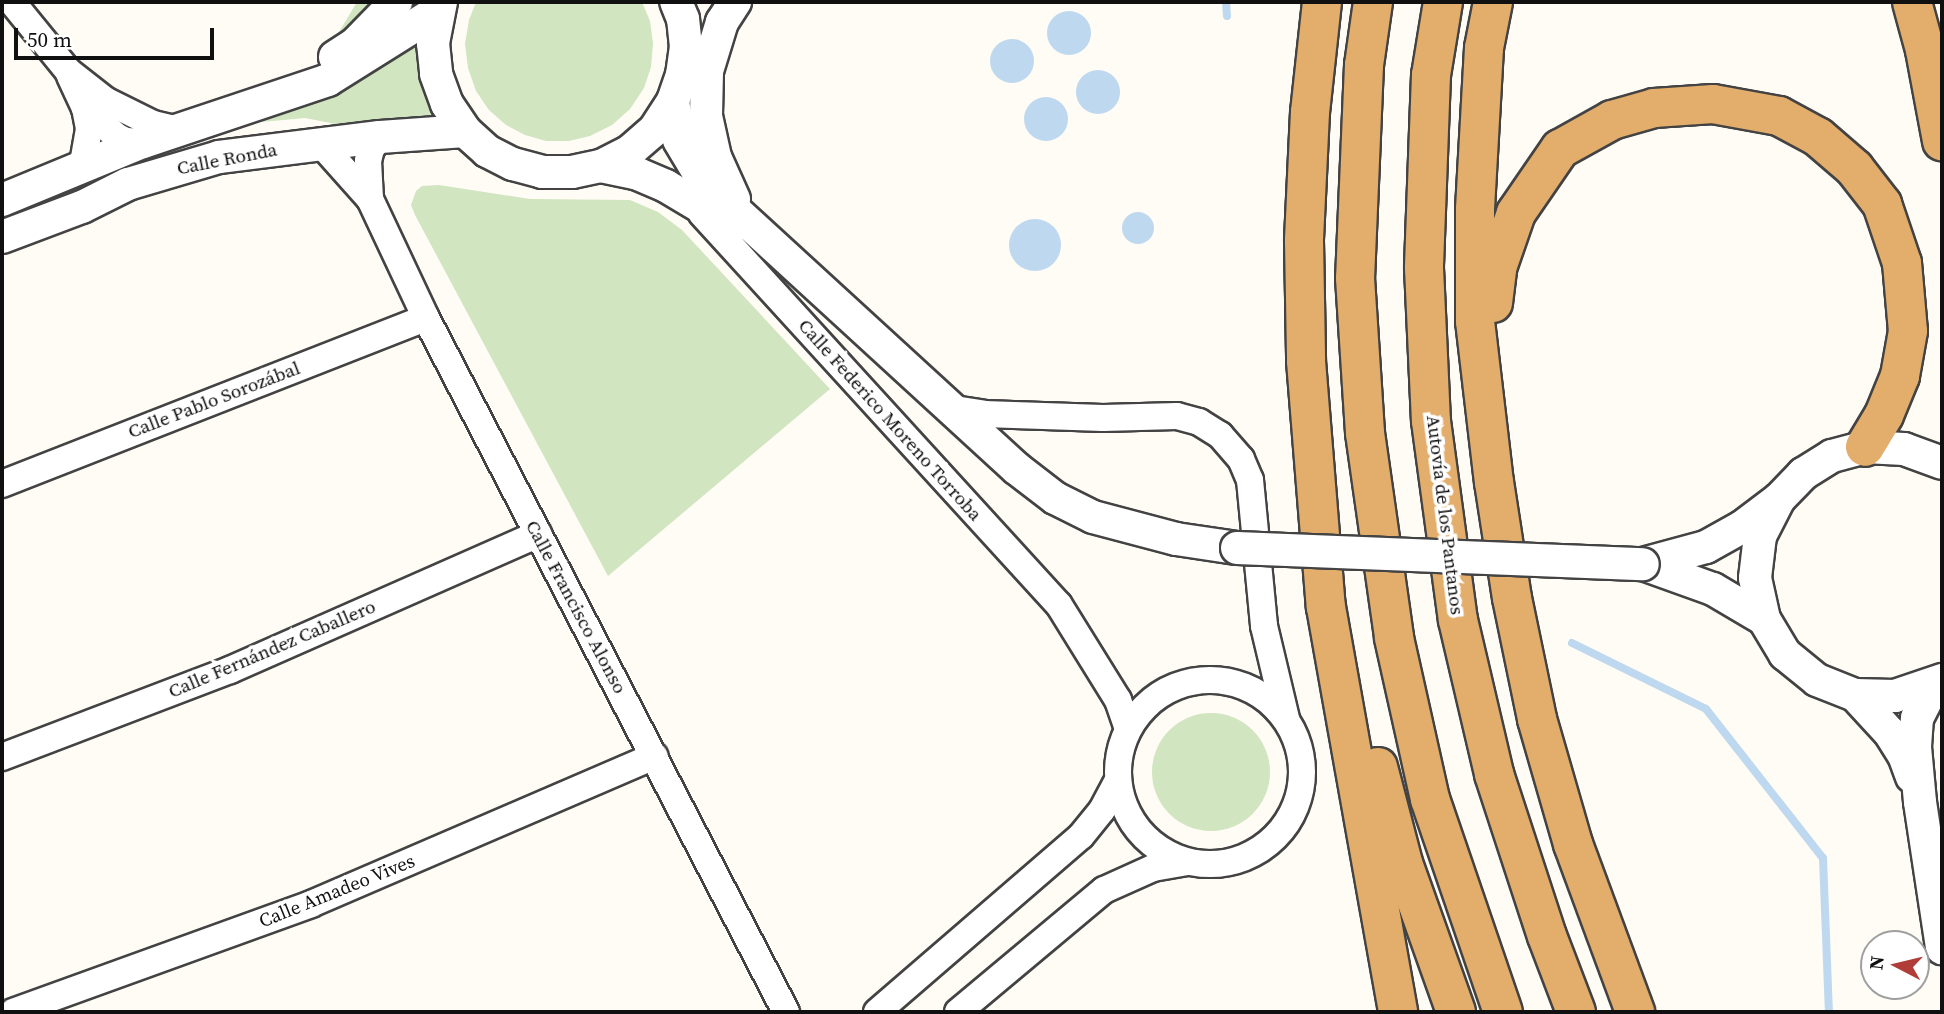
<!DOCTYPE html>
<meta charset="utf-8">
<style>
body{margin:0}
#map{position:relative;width:1944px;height:1014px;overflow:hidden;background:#fefcf4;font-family:"Source Serif 4",serif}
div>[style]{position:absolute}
.green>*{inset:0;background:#d0e5c0}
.round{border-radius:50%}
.water>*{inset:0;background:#bed8ef}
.stream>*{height:8px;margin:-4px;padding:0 4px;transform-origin:4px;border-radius:4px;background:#bed8ef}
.roads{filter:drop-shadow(2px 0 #434343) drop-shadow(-2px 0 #434343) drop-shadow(0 2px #434343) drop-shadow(0 -2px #434343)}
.minor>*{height:26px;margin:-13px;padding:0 13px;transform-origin:13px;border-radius:13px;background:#fff}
.minor>.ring{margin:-13px;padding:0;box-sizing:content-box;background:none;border:26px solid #fff;border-radius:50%}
.tertiary>*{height:32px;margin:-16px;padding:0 16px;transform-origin:16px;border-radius:16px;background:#fff}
.motorway>*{height:38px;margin:-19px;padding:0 19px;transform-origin:19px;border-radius:19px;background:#e3ad6c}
.bridges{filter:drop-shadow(2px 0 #434343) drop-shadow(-2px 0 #434343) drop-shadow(0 2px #434343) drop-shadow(0 -2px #434343)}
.tertiary-bridge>*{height:32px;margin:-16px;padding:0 16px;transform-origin:16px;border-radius:16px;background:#fff}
span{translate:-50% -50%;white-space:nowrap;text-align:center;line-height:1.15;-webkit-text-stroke:7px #fff;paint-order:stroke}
.street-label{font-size:19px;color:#101010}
.frame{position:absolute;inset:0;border:4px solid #101010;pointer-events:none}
.north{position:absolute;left:1860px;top:930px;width:70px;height:70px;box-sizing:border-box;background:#fff;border:2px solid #9f9f9f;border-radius:50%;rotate:277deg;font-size:19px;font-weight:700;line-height:28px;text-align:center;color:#101010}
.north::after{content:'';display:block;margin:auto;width:24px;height:32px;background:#b03d37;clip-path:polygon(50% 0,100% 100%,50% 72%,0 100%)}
.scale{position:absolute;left:14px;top:28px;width:200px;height:32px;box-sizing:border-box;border:4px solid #101010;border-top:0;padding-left:9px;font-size:21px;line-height:24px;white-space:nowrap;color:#101010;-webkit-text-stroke:5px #fff;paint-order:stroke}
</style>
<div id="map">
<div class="green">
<div style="clip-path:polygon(357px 2px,382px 2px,330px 47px)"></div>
<div style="clip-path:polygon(476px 2px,642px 2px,650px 21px,653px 44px,651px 67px,644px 88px,630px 109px,612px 125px,590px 136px,569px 141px,546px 141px,525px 135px,506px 125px,489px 110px,476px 91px,468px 68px,465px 44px,469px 20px)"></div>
<div style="clip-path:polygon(418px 35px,419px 77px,437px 117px,346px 126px,305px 118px,261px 122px,330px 96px,374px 69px)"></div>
<div style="clip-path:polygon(439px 185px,530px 199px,630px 200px,658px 212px,682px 230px,830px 389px,608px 576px,415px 215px,411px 205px,416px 191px,422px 186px)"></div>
<div class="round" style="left:1152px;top:713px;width:118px;height:118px"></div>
</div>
<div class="water">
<div class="round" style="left:1047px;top:11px;width:44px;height:44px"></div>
<div class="round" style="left:990px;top:39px;width:44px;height:44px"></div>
<div class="round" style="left:1076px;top:70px;width:44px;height:44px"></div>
<div class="round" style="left:1024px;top:97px;width:44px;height:44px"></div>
<div class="round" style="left:1122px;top:212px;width:32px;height:32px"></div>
<div class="round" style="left:1009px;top:219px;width:52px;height:52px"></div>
</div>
<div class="stream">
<div style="left:1226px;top:2px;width:14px;rotate:86deg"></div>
<div style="left:1572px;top:643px;width:149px;rotate:26.2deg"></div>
<div style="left:1706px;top:709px;width:189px;rotate:51.9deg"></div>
<div style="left:1823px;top:858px;width:154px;rotate:87.8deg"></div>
</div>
<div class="roads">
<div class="minor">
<div style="left:12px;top:2px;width:89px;rotate:50.9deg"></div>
<div style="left:68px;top:71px;width:47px;rotate:38.1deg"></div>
<div style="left:105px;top:100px;width:54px;rotate:26.6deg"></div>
<div style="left:153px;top:124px;width:26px;rotate:13deg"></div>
<div style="left:70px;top:76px;width:35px;rotate:65deg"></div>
<div style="left:85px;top:108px;width:21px;rotate:79deg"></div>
<div style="left:89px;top:129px;width:39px;rotate:100deg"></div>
<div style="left:85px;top:108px;width:42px;rotate:42.1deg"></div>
<div style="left:116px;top:136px;width:11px;rotate:27deg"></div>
<div style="left:126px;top:141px;width:17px;rotate:3deg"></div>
<div style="left:321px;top:144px;width:74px;rotate:48.3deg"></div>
<div style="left:370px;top:199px;width:132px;rotate:64.8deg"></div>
<div style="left:426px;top:318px;width:782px;rotate:62.58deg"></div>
<div style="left:370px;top:199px;width:38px;rotate:-93deg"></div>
<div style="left:368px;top:161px;width:12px;rotate:-76deg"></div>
<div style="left:371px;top:149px;width:15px;rotate:-53deg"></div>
<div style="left:702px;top:214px;width:529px;rotate:47.6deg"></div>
<div style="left:1059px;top:605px;width:112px;rotate:58.2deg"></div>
<div style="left:1118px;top:700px;width:31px;rotate:71deg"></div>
<div style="left:948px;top:408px;width:36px;rotate:9deg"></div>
<div style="left:984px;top:414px;width:119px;rotate:1.9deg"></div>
<div style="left:1103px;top:418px;width:74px;rotate:-1.5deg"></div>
<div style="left:1177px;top:416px;width:23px;rotate:15deg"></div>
<div style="left:1199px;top:422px;width:25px;rotate:32deg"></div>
<div style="left:1220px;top:435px;width:32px;rotate:49deg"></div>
<div style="left:1241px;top:459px;width:23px;rotate:67deg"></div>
<div style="left:1250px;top:480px;width:147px;rotate:84.5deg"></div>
<div style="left:1264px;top:626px;width:95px;rotate:76.6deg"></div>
<div style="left:2px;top:484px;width:455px;rotate:-21.4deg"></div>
<div class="ring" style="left:1118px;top:680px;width:158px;height:158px"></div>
<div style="left:2px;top:757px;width:244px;rotate:-20.9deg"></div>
<div style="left:230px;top:670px;width:337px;rotate:-23.8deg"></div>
<div style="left:13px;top:1012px;width:317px;rotate:-19.9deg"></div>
<div style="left:311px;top:904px;width:374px;rotate:-23.3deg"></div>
<div style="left:877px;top:1012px;width:269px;rotate:-40.8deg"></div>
<div style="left:1081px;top:836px;width:33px;rotate:-51deg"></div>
<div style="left:1102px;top:810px;width:34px;rotate:-62deg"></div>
<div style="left:958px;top:1012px;width:190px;rotate:-39.9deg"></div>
<div style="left:1104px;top:890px;width:54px;rotate:-24.2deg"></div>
<div style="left:1153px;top:868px;width:35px;rotate:-10deg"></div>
</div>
<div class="tertiary">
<div style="left:441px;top:2px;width:42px;rotate:101deg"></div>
<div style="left:433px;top:43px;width:31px;rotate:84deg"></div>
<div style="left:436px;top:74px;width:32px;rotate:70deg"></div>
<div style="left:447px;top:104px;width:32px;rotate:56deg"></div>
<div style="left:465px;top:131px;width:30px;rotate:42deg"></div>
<div style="left:487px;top:151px;width:29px;rotate:27deg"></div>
<div style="left:513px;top:164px;width:30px;rotate:15deg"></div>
<div style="left:542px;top:172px;width:30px"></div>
<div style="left:572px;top:172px;width:30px;rotate:-12deg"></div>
<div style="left:601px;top:166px;width:33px;rotate:-27deg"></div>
<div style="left:630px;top:151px;width:33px;rotate:-41deg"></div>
<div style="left:655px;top:129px;width:33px;rotate:-57deg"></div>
<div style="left:673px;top:101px;width:28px;rotate:-71deg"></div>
<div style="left:682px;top:75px;width:28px;rotate:-82deg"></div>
<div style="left:686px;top:47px;width:28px;rotate:-96deg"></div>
<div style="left:683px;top:19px;width:18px;rotate:-112deg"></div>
<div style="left:335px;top:57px;width:24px;rotate:-33deg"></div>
<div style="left:355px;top:44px;width:59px;rotate:-45.7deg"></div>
<div style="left:673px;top:101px;width:39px;rotate:81deg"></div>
<div style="left:679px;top:140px;width:49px;rotate:59.2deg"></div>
<div style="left:704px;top:182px;width:423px;rotate:42.5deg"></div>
<div style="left:1016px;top:468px;width:49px;rotate:37.6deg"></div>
<div style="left:1055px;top:498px;width:42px;rotate:26.6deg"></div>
<div style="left:1093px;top:517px;width:86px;rotate:14.8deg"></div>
<div style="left:1176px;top:539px;width:62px;rotate:8.4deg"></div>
<div style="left:601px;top:166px;width:38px;rotate:12deg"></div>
<div style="left:638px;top:174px;width:30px;rotate:23deg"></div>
<div style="left:666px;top:186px;width:78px;rotate:30.8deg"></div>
<div style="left:734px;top:199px;width:46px;rotate:-114.3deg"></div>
<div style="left:715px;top:157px;width:42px;rotate:-102.4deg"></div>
<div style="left:706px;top:116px;width:45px;rotate:-88.7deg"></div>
<div style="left:707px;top:71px;width:51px;rotate:-73deg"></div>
<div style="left:722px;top:22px;width:24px;rotate:-57deg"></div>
<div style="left:2px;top:200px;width:152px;rotate:-22.4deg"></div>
<div style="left:143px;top:142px;width:195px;rotate:-18.5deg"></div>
<div style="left:328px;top:80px;width:130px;rotate:-32.1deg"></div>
<div style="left:2px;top:237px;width:85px;rotate:-20.6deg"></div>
<div style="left:82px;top:207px;width:51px;rotate:-26.6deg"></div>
<div style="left:128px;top:184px;width:95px;rotate:-16.5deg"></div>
<div style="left:219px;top:157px;width:162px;rotate:-7.1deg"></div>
<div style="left:380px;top:137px;width:85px;rotate:-4deg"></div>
<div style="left:1779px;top:499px;width:42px;rotate:117.2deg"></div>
<div style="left:1760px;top:536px;width:42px;rotate:96.8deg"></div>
<div style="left:1755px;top:578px;width:42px;rotate:77.6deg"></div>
<div style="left:1764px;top:619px;width:41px;rotate:59deg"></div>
<div style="left:1785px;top:654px;width:41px;rotate:39.1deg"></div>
<div style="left:1817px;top:680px;width:41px;rotate:21.5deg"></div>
<div style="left:1855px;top:695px;width:40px;rotate:1.4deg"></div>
<div style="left:1895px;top:696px;width:50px;rotate:-18.8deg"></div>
<div style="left:1643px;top:564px;width:65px;rotate:-15.1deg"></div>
<div style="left:1706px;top:547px;width:41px;rotate:-29.1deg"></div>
<div style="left:1742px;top:527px;width:46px;rotate:-37.1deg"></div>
<div style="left:1779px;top:499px;width:35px;rotate:-46deg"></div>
<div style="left:1803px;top:474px;width:34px;rotate:-32deg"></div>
<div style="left:1832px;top:456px;width:34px;rotate:-15deg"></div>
<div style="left:1865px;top:447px;width:39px;rotate:3deg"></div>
<div style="left:1904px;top:449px;width:40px;rotate:20.2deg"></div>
<div style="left:1643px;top:564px;width:74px;rotate:19.7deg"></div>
<div style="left:1713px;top:589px;width:59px;rotate:30.5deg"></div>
<div style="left:1934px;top:685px;width:37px;rotate:117deg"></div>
<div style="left:1917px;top:718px;width:29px;rotate:94deg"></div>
<div style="left:1915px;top:747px;width:55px;rotate:84.8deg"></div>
<div style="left:1920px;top:802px;width:148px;rotate:81.4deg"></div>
<div style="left:1855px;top:695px;width:52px;rotate:47.4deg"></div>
<div style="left:1890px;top:733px;width:26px;rotate:58deg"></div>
<div style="left:1904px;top:755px;width:23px;rotate:70deg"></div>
</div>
<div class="motorway">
<div style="left:1322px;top:2px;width:111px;rotate:96.2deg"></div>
<div style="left:1310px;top:112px;width:129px;rotate:92.7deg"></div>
<div style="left:1304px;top:241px;width:120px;rotate:89deg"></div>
<div style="left:1306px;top:361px;width:247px;rotate:85.4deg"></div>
<div style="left:1326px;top:607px;width:411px;rotate:79.9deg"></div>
<div style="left:1373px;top:2px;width:64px;rotate:98.1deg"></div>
<div style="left:1364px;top:65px;width:213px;rotate:92.4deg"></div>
<div style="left:1355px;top:278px;width:155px;rotate:86.3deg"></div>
<div style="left:1365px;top:433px;width:207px;rotate:81.9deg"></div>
<div style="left:1394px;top:638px;width:165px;rotate:77.4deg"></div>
<div style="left:1430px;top:799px;width:225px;rotate:71.1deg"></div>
<div style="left:1443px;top:2px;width:74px;rotate:99.3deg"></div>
<div style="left:1431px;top:75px;width:193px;rotate:92.1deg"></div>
<div style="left:1424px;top:268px;width:153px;rotate:87.4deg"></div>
<div style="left:1431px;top:421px;width:201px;rotate:82.3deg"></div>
<div style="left:1458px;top:620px;width:158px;rotate:76.8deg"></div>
<div style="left:1494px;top:774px;width:170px;rotate:71.9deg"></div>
<div style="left:1547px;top:936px;width:81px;rotate:69.1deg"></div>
<div style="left:1493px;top:2px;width:47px;rotate:101.1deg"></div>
<div style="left:1484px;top:48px;width:161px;rotate:93.2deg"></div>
<div style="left:1475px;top:209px;width:112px;rotate:90deg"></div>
<div style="left:1475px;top:321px;width:162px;rotate:83.3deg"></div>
<div style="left:1494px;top:482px;width:117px;rotate:81.2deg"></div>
<div style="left:1512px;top:598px;width:124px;rotate:78.3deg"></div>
<div style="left:1537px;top:719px;width:130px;rotate:73.9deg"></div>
<div style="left:1573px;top:844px;width:179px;rotate:69.7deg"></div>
<div style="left:1912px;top:2px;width:50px;rotate:74.8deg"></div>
<div style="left:1925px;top:50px;width:93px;rotate:79.4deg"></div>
<div style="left:1493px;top:303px;width:35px;rotate:-83deg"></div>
<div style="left:1497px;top:268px;width:58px;rotate:-70.9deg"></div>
<div style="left:1516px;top:213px;width:78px;rotate:-55.5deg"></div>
<div style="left:1560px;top:149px;width:60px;rotate:-29.1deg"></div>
<div style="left:1612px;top:120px;width:44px;rotate:-15.9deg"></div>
<div style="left:1654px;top:108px;width:59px;rotate:-3.9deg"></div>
<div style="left:1713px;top:104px;width:67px;rotate:10.3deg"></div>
<div style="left:1779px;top:116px;width:44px;rotate:28.3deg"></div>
<div style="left:1818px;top:137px;width:48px;rotate:40.7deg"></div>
<div style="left:1854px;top:168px;width:46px;rotate:52.1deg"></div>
<div style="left:1882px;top:204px;width:62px;rotate:71.3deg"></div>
<div style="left:1902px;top:263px;width:68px;rotate:85deg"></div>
<div style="left:1908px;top:331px;width:46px;rotate:100.1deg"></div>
<div style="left:1900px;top:376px;width:42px;rotate:112.3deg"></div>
<div style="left:1884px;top:415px;width:37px;rotate:121deg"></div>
<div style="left:1378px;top:767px;width:99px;rotate:75.4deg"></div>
<div style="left:1403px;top:863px;width:158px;rotate:70.4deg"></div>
</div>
</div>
<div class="bridges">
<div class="tertiary-bridge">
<div style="left:1237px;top:548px;width:406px;rotate:2.3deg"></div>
</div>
</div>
<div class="street-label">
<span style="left:227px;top:159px;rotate:-11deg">Calle Ronda</span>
<span style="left:214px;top:400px;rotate:-21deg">Calle Pablo Sorozábal</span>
<span style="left:890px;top:420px;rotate:48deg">Calle Federico Moreno Torroba</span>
<span style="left:1445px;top:515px;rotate:83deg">Autovía de los Pantanos</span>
<span style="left:576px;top:607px;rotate:62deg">Calle Francisco Alonso</span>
<span style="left:272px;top:649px;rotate:-23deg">Calle Fernández Caballero</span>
<span style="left:337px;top:891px;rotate:-22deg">Calle Amadeo Vives</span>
</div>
<div class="frame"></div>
<div class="north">N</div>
<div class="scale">50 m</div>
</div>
